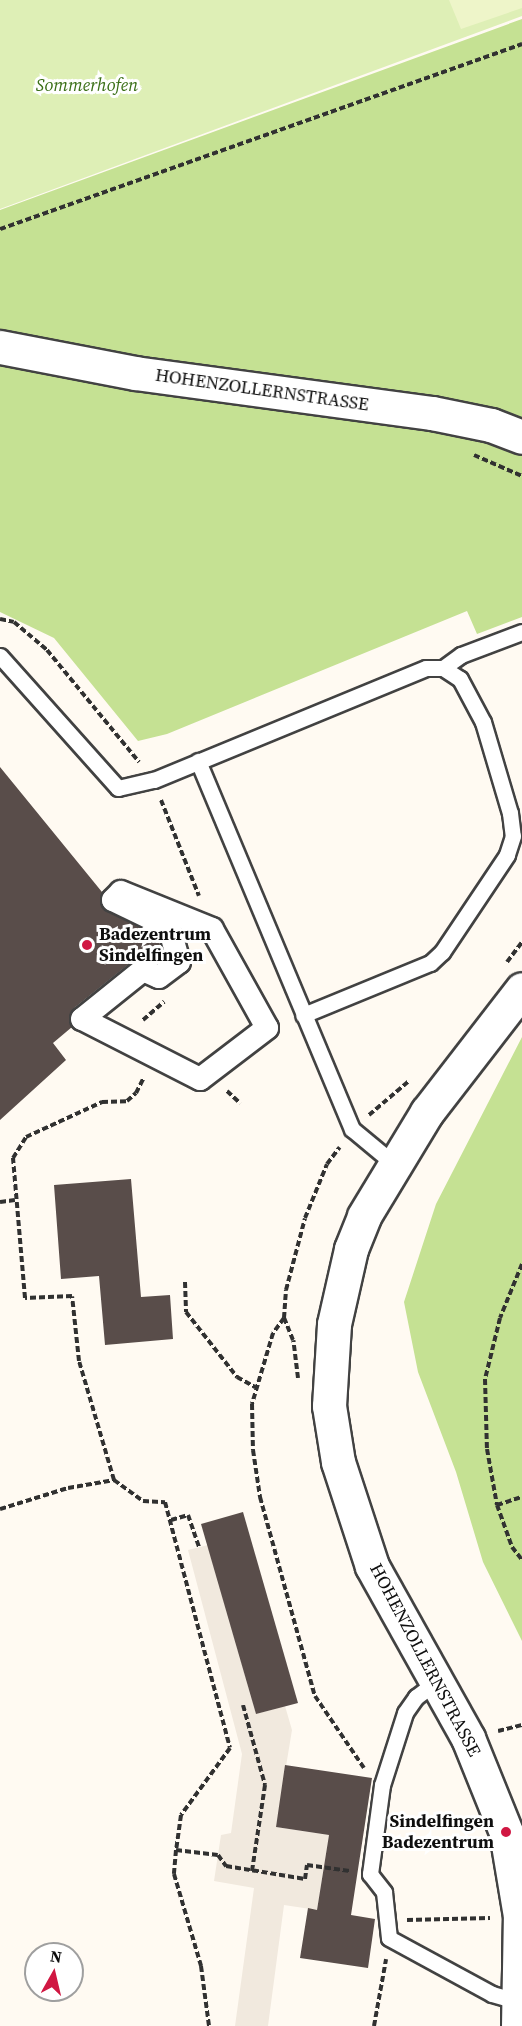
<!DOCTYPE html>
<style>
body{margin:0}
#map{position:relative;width:522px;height:2026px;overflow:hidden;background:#fffaf2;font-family:"Source Serif 4",serif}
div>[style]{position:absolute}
.green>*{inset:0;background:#deefb6}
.forest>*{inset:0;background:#c5e193}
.pitch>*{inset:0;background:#eef5c9}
.plaza>*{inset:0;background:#f1e9de}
.building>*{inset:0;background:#594d4a}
.path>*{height:4px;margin-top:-2px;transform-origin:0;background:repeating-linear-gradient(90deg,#313131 0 6px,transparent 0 9px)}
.roads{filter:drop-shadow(2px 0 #424242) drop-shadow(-2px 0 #424242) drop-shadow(0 2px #424242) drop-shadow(0 -2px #424242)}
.service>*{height:15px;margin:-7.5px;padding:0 7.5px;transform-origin:7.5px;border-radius:7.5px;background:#fff}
.pedestrian>*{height:22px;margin:-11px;padding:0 11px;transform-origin:11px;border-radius:11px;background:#fff}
.tertiary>*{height:33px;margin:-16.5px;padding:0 16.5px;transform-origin:16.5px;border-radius:16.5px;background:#fff}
.dots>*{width:16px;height:16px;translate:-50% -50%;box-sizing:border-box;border:3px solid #fff;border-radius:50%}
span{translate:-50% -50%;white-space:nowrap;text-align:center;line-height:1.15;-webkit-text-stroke:6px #fff;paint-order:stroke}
.park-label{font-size:18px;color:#3a6f17;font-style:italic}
.street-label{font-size:18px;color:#0f0f0f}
.poi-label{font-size:18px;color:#0f0f0f;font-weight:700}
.left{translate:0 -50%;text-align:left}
.right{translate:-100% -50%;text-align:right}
.north{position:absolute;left:24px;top:1942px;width:60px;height:60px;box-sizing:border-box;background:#fff;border:2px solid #9f9f9f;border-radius:50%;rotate:8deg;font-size:16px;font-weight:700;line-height:24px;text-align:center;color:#0f0f0f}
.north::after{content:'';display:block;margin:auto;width:21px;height:27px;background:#d01742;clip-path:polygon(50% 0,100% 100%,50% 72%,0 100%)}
</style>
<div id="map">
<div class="green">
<div style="clip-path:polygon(0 0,522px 0,522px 16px,0 209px)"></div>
</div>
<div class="forest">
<div style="clip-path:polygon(522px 19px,522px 617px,477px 634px,467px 611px,167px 734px,138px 741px,54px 638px,0 612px,0 210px)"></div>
<div style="clip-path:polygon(522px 1037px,522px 1641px,483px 1562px,456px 1472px,418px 1372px,404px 1302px,436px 1204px)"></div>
</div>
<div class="pitch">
<div style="clip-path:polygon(449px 0,522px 0,522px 8px,461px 29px)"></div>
</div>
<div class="plaza">
<div style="clip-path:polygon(208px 1545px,256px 1714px,285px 1706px,292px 1730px,276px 1827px,329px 1835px,317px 1910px,284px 1905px,268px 2026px,235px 2026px,254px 1888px,214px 1881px,221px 1835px,231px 1833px,242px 1754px,188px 1550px)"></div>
</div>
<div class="building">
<div style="clip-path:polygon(0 767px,102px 892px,103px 909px,158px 937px,163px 957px,157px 961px,142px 957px,135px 959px,74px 1008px,69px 1020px,72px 1027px,53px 1043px,66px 1060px,0 1120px)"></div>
<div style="clip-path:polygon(131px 1179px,141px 1297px,170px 1295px,173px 1339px,105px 1345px,99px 1276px,61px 1279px,54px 1185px)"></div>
<div style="clip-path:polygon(243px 1512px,298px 1703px,256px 1714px,201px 1524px)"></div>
<div style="clip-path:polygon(285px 1765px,372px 1778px,351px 1915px,375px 1919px,368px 1968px,300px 1958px,308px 1908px,317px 1910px,329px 1835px,276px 1827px)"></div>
</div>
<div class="path">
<div style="left:0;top:229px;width:554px;rotate:-19.51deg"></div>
<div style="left:474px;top:455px;width:52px;rotate:23.6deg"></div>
<div style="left:0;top:619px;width:14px;rotate:12deg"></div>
<div style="left:14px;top:622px;width:43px;rotate:40.3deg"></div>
<div style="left:47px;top:650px;width:145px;rotate:50.6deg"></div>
<div style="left:161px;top:800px;width:103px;rotate:68.4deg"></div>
<div style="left:507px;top:962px;width:25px;rotate:-53deg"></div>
<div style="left:143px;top:1020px;width:28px;rotate:-41deg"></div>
<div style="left:227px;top:1091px;width:18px;rotate:43deg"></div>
<div style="left:369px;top:1115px;width:52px;rotate:-40.4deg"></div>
<div style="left:0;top:1202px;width:15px;rotate:-8deg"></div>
<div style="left:522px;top:1264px;width:58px;rotate:112.2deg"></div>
<div style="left:500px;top:1318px;width:63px;rotate:103.8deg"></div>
<div style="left:485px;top:1379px;width:70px;rotate:88.4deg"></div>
<div style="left:487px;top:1449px;width:57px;rotate:79.9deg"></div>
<div style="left:497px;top:1505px;width:45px;rotate:70.3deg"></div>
<div style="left:512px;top:1547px;width:16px;rotate:52deg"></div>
<div style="left:185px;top:1282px;width:30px;rotate:88deg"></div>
<div style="left:186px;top:1312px;width:83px;rotate:51.9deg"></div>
<div style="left:237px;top:1377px;width:21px;rotate:29deg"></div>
<div style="left:284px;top:1318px;width:19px;rotate:126deg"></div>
<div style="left:273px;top:1333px;width:74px;rotate:106.5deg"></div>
<div style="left:252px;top:1404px;width:46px;rotate:88.8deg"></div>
<div style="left:253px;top:1450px;width:48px;rotate:81.5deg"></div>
<div style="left:260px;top:1497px;width:206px;rotate:74.6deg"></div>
<div style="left:315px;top:1696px;width:87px;rotate:55.8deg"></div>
<div style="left:298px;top:1378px;width:38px;rotate:-97deg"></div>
<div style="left:293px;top:1340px;width:24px;rotate:-112deg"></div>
<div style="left:284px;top:1318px;width:28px;rotate:-86deg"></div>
<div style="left:286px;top:1290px;width:74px;rotate:-75.2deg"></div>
<div style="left:305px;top:1218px;width:58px;rotate:-67.8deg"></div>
<div style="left:327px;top:1164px;width:21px;rotate:-53deg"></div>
<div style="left:114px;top:1480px;width:124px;rotate:-106.4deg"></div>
<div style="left:79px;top:1361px;width:65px;rotate:-96.1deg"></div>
<div style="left:72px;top:1296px;width:47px;rotate:177.6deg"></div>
<div style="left:25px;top:1298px;width:141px;rotate:-94.9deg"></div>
<div style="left:13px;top:1158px;width:25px;rotate:-58deg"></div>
<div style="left:26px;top:1137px;width:84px;rotate:-24.7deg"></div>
<div style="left:102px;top:1102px;width:25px;rotate:-2deg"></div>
<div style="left:127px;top:1101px;width:12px;rotate:-42deg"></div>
<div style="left:136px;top:1093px;width:16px;rotate:-63deg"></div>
<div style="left:497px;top:1505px;width:26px;rotate:-18deg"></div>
<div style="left:0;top:1509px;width:71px;rotate:-17.2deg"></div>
<div style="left:68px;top:1488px;width:47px;rotate:-9.9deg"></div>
<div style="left:114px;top:1480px;width:36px;rotate:36deg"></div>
<div style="left:143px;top:1501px;width:22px;rotate:3deg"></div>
<div style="left:165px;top:1502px;width:254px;rotate:75.2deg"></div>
<div style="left:230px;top:1748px;width:83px;rotate:126.2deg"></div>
<div style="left:181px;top:1815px;width:35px;rotate:98deg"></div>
<div style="left:176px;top:1850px;width:24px;rotate:95deg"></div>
<div style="left:174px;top:1874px;width:96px;rotate:73.6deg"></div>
<div style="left:201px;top:1966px;width:61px;rotate:82.4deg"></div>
<div style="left:171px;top:1520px;width:18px;rotate:-16deg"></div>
<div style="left:188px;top:1515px;width:34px;rotate:71deg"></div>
<div style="left:243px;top:1705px;width:83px;rotate:74.6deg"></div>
<div style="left:265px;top:1785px;width:87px;rotate:98.6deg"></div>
<div style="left:498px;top:1731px;width:25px;rotate:-14deg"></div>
<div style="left:176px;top:1850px;width:42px;rotate:6.8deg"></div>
<div style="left:218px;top:1855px;width:14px;rotate:54deg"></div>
<div style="left:226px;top:1866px;width:80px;rotate:9.3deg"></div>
<div style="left:305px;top:1879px;width:14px;rotate:-82deg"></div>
<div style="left:307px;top:1865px;width:43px;rotate:7.9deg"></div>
<div style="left:407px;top:1920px;width:83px;rotate:-1.4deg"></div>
<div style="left:374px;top:2026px;width:68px;rotate:-79.8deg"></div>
</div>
<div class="roads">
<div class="service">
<div style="left:0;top:656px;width:177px;rotate:48.2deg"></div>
<div style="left:118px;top:788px;width:37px;rotate:-13deg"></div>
<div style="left:154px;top:780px;width:294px;rotate:-22.4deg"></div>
<div style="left:426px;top:668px;width:17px"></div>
<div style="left:443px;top:668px;width:20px;rotate:33deg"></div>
<div style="left:460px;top:679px;width:49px;rotate:61.9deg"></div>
<div style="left:483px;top:722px;width:95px;rotate:73.5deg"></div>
<div style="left:510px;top:813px;width:23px;rotate:83deg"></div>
<div style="left:513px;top:836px;width:20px;rotate:108deg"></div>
<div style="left:507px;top:855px;width:117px;rotate:123.8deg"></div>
<div style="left:442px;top:952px;width:16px;rotate:137deg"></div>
<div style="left:430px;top:963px;width:137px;rotate:157.7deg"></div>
<div style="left:443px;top:668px;width:22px;rotate:-36deg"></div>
<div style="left:461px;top:655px;width:65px;rotate:-20.7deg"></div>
<div style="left:198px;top:761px;width:399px;rotate:67.3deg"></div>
<div style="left:352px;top:1129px;width:53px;rotate:39.7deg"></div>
<div style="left:436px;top:1682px;width:25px;rotate:143deg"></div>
<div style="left:416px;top:1697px;width:19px;rotate:125deg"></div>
<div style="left:405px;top:1713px;width:76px;rotate:107.7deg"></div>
<div style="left:382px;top:1785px;width:90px;rotate:97.7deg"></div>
<div style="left:370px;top:1874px;width:23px;rotate:52deg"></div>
<div style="left:384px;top:1892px;width:46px;rotate:83.8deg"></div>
<div style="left:389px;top:1938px;width:117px;rotate:28.5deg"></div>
<div style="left:492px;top:1994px;width:29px;rotate:16deg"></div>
</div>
<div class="pedestrian">
<div style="left:121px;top:892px;width:98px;rotate:22.1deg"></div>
<div style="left:212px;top:929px;width:113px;rotate:60.9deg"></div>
<div style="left:267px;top:1028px;width:84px;rotate:142.7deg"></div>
<div style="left:200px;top:1079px;width:132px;rotate:-153deg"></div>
<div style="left:82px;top:1019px;width:78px;rotate:-38.8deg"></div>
<div style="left:143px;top:970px;width:17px;rotate:24deg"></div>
<div style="left:159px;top:977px;width:25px;rotate:-37deg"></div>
<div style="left:179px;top:962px;width:36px;rotate:-106deg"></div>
<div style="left:169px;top:927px;width:62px;rotate:-154.3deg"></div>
<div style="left:113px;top:900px;width:11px;rotate:-45deg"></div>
</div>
<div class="tertiary">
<div style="left:0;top:347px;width:137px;rotate:10.9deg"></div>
<div style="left:135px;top:373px;width:300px;rotate:7.7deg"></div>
<div style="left:432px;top:413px;width:60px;rotate:11.5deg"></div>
<div style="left:491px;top:425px;width:33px;rotate:21deg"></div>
<div style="left:518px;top:2026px;width:110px;rotate:-89deg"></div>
<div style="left:520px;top:1916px;width:85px;rotate:-99.5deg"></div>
<div style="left:506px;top:1832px;width:101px;rotate:-112deg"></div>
<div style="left:468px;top:1738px;width:197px;rotate:-119.2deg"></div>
<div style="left:372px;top:1566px;width:109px;rotate:-108.1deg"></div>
<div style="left:338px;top:1462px;width:57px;rotate:-99.1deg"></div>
<div style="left:329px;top:1406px;width:82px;rotate:-86.5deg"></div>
<div style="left:334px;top:1324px;width:77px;rotate:-77.2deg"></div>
<div style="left:351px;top:1249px;width:35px;rotate:-68deg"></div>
<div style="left:364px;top:1216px;width:122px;rotate:-58.8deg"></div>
<div style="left:427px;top:1112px;width:155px;rotate:-52.3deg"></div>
</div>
</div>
<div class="dots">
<div style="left:87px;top:945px;background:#d01742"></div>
<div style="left:506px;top:1832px;background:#d01742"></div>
</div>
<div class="park-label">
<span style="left:87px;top:85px">Sommerhofen</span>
</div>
<div class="street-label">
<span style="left:262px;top:390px;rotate:8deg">HOHENZOLLERNSTRASSE</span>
<span style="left:425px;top:1660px;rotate:62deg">HOHENZOLLERNSTRASSE</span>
</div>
<div class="poi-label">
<span class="left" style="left:99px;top:945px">Badezentrum<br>Sindelfingen</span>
<span class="right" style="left:494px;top:1832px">Sindelfingen<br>Badezentrum</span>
</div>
<div class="north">N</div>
</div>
